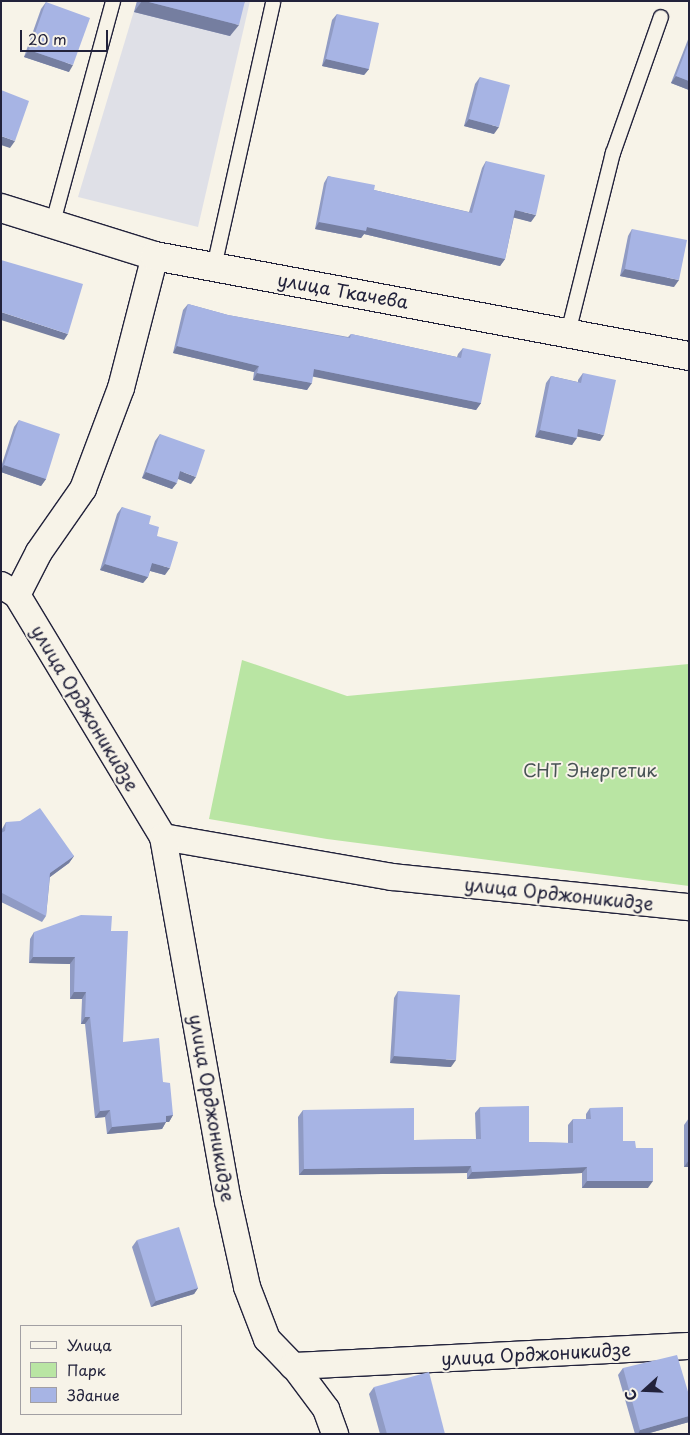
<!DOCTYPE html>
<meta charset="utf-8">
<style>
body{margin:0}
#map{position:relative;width:690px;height:1435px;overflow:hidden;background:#f7f3e8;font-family:"Playpen Sans",sans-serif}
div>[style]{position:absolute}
.built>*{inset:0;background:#dfe0e7}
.green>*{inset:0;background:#b9e5a3}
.roads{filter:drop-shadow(1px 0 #22223b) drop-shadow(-1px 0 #22223b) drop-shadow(0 1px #22223b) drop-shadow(0 -1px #22223b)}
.lane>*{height:14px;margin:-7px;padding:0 7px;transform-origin:7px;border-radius:7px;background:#f7f3e8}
.street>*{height:26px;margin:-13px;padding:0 13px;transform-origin:13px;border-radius:13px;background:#f7f3e8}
.secondary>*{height:28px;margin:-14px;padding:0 14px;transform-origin:14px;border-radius:14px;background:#f7f3e8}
.wall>*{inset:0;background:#909bc4}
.shaded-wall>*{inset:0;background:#757ea0}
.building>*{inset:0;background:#a7b4e4}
span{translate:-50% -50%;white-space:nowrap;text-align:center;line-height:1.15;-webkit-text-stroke:4px #f7f3e8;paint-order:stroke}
.street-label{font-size:18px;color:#22223b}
.park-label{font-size:18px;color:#485355}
.frame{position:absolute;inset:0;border:2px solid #22223b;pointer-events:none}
.legend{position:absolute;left:20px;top:1325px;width:162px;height:90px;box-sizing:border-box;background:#f7f3e8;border:1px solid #a29fa3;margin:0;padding:6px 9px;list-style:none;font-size:15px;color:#22223b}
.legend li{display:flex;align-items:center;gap:10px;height:25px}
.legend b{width:25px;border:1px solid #a29fa3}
.north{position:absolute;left:620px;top:1365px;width:50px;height:50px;-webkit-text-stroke:4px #f7f3e8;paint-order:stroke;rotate:250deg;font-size:14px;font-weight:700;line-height:20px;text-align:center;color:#22223b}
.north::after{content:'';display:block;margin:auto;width:18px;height:22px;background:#22223b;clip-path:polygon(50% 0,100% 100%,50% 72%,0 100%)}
.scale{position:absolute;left:20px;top:30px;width:88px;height:22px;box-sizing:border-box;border:2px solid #22223b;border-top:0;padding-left:6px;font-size:15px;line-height:18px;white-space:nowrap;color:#22223b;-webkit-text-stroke:4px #f7f3e8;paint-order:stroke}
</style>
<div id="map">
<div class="built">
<div style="clip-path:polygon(137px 1px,250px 1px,198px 227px,78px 197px)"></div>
</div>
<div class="green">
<div style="clip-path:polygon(242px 660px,347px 696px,689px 664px,689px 886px,327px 839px,209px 819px)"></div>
</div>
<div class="roads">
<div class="lane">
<div style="left:52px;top:226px;width:233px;rotate:-74.8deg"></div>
<div style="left:214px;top:267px;width:271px;rotate:-77.4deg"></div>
<div style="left:568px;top:333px;width:186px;rotate:-76deg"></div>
<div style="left:613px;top:153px;width:144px;rotate:-70.6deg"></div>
</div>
<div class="street">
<div style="left:1px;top:585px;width:19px;rotate:32deg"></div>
<div style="left:17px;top:595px;width:283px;rotate:58.9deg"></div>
<div style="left:163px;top:837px;width:232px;rotate:9.9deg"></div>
<div style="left:392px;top:877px;width:299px;rotate:5.8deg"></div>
<div style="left:17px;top:595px;width:48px;rotate:-62.9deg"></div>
<div style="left:39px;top:552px;width:77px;rotate:-55.1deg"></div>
<div style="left:83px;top:489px;width:108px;rotate:-69.4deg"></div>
<div style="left:121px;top:388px;width:136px;rotate:-75.6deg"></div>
<div style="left:163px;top:837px;width:370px;rotate:79.9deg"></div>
<div style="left:228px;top:1201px;width:88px;rotate:77.5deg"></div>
<div style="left:247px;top:1287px;width:56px;rotate:69deg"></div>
<div style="left:267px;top:1339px;width:37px;rotate:46deg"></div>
<div style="left:293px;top:1366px;width:397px;rotate:-2.9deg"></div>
<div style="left:294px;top:1366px;width:54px;rotate:53.3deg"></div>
<div style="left:326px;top:1409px;width:27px;rotate:70deg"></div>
</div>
<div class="secondary">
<div style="left:1px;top:208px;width:161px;rotate:17.3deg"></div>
<div style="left:155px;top:256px;width:543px;rotate:10.61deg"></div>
</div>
</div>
<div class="wall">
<div style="clip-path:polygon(137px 1px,245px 1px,230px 36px,134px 12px)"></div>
<div style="clip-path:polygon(46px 2px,69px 72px,24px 57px,41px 9px)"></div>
<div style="clip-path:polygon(337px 14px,369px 69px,364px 75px,322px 66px,332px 20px)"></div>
<div style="clip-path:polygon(689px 37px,689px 90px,671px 83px)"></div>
<div style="clip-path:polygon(480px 77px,494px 134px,464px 126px,475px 84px)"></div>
<div style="clip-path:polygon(486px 161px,531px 222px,514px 217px,505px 259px,500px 266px,364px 234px,361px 238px,315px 229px,324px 183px,328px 176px,374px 190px,469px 212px,482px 168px)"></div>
<div style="clip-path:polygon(632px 229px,674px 287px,620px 276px,628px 236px)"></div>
<div style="clip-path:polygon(188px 304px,228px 315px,348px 337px,351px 334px,457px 357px,458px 354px,463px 348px,481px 403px,476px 410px,313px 376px,307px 390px,253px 380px,254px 372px,173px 353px,183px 310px)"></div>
<div style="clip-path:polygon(583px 373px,600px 441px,577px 436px,572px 445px,535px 437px,546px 383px,551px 376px,578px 382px,578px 380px)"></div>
<div style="clip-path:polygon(19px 420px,46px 479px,41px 486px,1px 472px,1px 467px,14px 427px)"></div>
<div style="clip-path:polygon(160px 434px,191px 484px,178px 479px,172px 489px,142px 478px,155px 441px)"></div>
<div style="clip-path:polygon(122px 507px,149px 524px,157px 536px,165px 575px,150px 571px,148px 577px,143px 583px,100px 570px,117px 514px)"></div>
<div style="clip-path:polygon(6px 822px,74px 856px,69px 863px,50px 877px,46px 916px,42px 922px,1px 902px,1px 831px,2px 829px)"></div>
<div style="clip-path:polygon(111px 931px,123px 1042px,163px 1082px,173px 1115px,169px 1122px,166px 1122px,162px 1129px,107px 1134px,105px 1117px,95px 1118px,85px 1024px,81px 1024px,82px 999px,70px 999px,70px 964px,29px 963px,30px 939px,34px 932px)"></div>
<div style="clip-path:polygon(398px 991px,451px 1067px,390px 1063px,394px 998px)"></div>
<div style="clip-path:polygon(480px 1107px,529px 1142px,568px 1143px,568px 1125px,573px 1119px,586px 1119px,586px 1114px,590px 1108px,623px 1141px,636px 1148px,648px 1188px,582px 1188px,582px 1173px,467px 1179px,467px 1173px,299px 1175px,298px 1117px,303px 1110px,414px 1140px,476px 1139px,475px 1113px)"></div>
<div style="clip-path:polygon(689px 1118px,689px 1167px,684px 1167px,684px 1125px)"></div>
<div style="clip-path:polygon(137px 1240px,198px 1288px,194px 1294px,151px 1307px,132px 1247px)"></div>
<div style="clip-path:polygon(623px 1368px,689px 1395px,689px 1422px,646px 1434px,635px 1434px,618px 1375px)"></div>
<div style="clip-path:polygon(374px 1387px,445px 1434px,380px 1434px,369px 1394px)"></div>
</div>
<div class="shaded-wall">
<div style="clip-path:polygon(142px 1px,145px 1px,239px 25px,230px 36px,134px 12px)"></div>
<div style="clip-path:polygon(29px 50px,73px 65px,69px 72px,24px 57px)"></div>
<div style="clip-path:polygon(326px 59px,369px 69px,364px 75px,322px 66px)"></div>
<div style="clip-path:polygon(676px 76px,689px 81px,689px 90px,671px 83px)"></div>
<div style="clip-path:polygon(469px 119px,499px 127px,494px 134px,464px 126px)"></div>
<div style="clip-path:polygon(1px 136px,15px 141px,10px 148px,1px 145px)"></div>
<div style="clip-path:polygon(515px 210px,536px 215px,531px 222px,511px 217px)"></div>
<div style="clip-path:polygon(319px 222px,367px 227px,505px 259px,500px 266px,364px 234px,361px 238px,315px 229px)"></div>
<div style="clip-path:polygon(625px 269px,679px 280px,674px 287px,620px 276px)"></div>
<div style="clip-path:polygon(1px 312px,68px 334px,64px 340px,1px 320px)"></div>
<div style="clip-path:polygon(177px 346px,259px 366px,254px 372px,173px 353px)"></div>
<div style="clip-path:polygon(314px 369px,481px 403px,476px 410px,310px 376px)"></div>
<div style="clip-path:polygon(257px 373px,312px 383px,307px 390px,253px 380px)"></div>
<div style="clip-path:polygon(578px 429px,604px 435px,600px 441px,574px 436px)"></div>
<div style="clip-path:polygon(540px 430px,577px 438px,572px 445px,535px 437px)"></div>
<div style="clip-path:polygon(4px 465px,46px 479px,41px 486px,1px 472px,1px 470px)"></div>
<div style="clip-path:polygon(180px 471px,196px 477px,191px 484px,176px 478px)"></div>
<div style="clip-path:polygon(146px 472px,177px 483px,172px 489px,142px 478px)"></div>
<div style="clip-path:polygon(152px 563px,170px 568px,165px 575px,147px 570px)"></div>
<div style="clip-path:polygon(105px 564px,148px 577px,143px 583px,100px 570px)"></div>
<div style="clip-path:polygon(74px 856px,69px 863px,46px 880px,50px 873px)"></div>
<div style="clip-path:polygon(33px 957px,75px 957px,70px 964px,29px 963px)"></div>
<div style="clip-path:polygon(74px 992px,86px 992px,82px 999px,70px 999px)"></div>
<div style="clip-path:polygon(85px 1017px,90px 1017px,85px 1024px,81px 1024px)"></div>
<div style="clip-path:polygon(394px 1056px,456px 1060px,451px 1067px,390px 1063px)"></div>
<div style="clip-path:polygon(110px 1110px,105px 1117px,95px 1118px,100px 1111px)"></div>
<div style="clip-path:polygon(173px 1115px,169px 1122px,166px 1122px,162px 1129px,107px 1134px,112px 1127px,166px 1116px)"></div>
<div style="clip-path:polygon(689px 1160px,689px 1167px,684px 1167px)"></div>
<div style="clip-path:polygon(471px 1166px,467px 1173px,299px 1175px,304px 1169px)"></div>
<div style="clip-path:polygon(587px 1167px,582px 1173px,467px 1179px,472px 1172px)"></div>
<div style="clip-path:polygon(587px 1181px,653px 1181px,648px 1188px,582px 1188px)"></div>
<div style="clip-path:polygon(198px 1288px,194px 1294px,151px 1307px,156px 1301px)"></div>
<div style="clip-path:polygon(689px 1416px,689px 1422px,646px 1434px,638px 1434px,640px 1430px)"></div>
</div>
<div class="building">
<div style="clip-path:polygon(145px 1px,245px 1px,239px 25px)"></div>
<div style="clip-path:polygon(46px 2px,90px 18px,73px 65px,29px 50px)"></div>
<div style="clip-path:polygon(337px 14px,379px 23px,369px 69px,326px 59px)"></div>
<div style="clip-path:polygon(689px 42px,689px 81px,676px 76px)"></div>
<div style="clip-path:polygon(480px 77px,510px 85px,499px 127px,469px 119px)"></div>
<div style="clip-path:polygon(1px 90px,29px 101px,15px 141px,1px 136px)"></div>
<div style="clip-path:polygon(486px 161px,545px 175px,536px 215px,515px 210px,505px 259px,367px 227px,366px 231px,319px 222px,328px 176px,375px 185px,374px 190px,472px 213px)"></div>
<div style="clip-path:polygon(632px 229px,687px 240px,679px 280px,625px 269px)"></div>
<div style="clip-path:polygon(1px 260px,83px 284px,68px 334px,1px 312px)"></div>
<div style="clip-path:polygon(188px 304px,228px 315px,350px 338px,351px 334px,461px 358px,463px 348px,491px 354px,481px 403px,314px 369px,312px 383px,257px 373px,259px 366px,177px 346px)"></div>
<div style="clip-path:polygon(583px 373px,616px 380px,604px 435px,578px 429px,577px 438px,540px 430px,551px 376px,581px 383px)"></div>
<div style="clip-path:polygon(19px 420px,60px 434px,46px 479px,4px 465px)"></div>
<div style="clip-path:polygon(160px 434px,205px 450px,196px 477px,180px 471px,177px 483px,146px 472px)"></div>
<div style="clip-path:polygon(122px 507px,151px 516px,149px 524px,159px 527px,157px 536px,178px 542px,170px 568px,152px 563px,148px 577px,105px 564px)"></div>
<div style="clip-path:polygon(40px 808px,74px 856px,50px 873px,46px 916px,2px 893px,1px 894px,1px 833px,5px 831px,6px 822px,20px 821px)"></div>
<div style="clip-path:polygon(81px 915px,112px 916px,111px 931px,128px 931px,123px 1042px,159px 1038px,163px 1082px,170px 1083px,173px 1115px,166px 1116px,166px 1122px,112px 1127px,110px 1110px,100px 1111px,90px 1017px,85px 1017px,86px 992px,74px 992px,75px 957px,33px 957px,34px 932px)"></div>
<div style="clip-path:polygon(398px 991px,460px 995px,456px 1060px,394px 1056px)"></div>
<div style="clip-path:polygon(529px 1106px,529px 1142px,573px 1143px,573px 1119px,591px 1119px,590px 1108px,623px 1107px,623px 1141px,635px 1141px,636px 1148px,653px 1148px,653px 1181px,587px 1181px,587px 1167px,472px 1172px,471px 1166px,304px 1169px,303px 1110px,414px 1108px,414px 1140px,481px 1139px,480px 1107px)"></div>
<div style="clip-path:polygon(179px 1227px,198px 1288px,156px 1301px,137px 1240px)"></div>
<div style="clip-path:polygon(677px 1355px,689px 1395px,689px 1416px,640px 1430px,623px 1368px)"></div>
<div style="clip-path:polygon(429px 1372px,445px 1434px,387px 1434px,374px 1387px)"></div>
</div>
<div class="street-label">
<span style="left:343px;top:291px;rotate:10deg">улица Ткачева</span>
<span style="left:85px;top:708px;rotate:59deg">улица Орджоникидзе</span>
<span style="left:559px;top:894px;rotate:6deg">улица Орджоникидзе</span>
<span style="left:212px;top:1108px;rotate:80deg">улица Орджоникидзе</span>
<span style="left:536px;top:1354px;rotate:-3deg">улица Орджоникидзе</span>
</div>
<div class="park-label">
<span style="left:590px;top:770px">СНТ Энергетик</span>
</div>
<div class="frame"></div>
<ul class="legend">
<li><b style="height:6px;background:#f7f3e8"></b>Улица</li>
<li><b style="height:14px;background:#b9e5a3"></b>Парк</li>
<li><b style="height:14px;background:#a7b4e4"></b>Здание</li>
</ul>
<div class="north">С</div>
<div class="scale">20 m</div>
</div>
